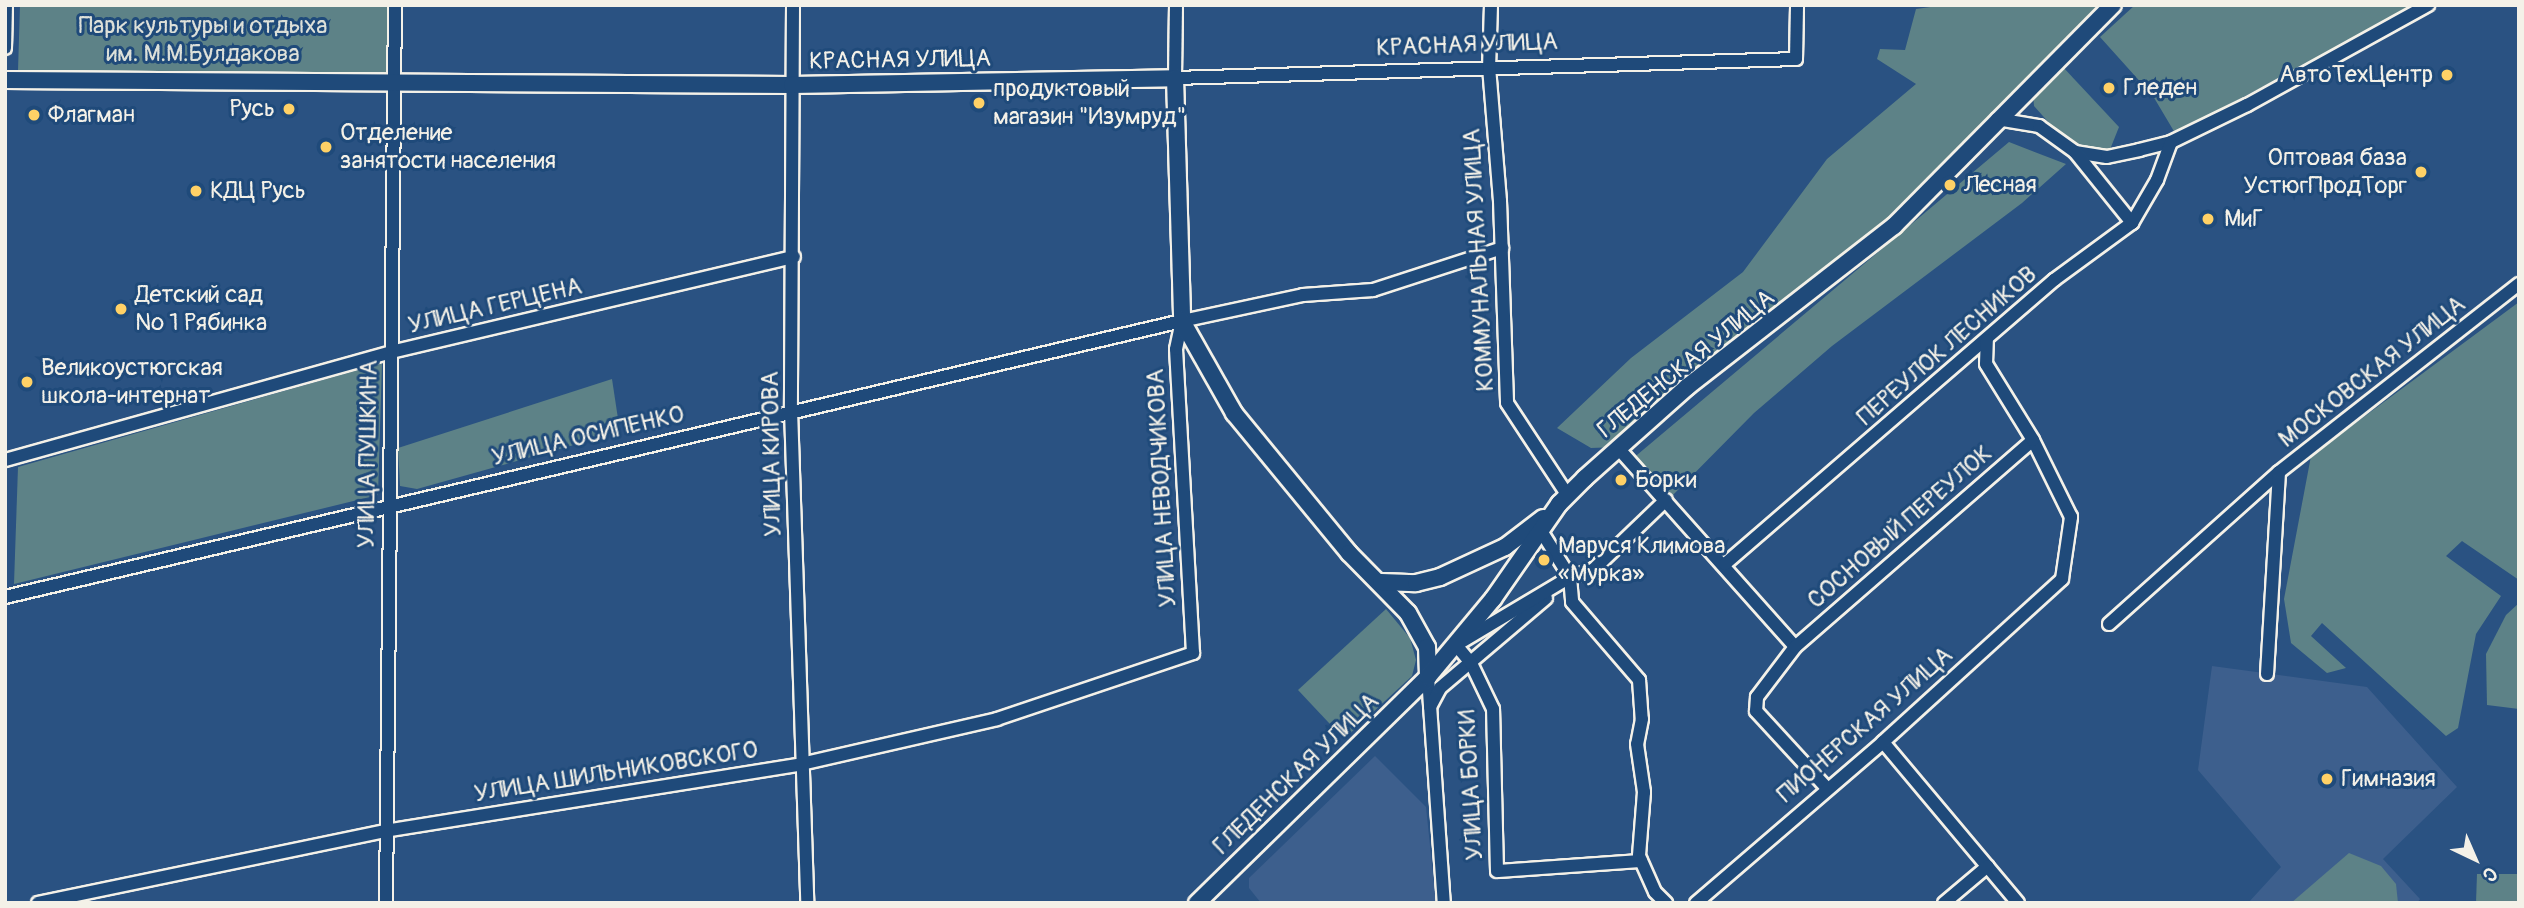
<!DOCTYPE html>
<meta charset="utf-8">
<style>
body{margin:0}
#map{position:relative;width:2524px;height:908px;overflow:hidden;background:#2a5282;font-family:Pangolin,sans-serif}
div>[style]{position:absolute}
.built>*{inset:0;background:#3d5f8d}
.green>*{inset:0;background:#5d8287}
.roads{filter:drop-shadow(2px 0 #f4f1e8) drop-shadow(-2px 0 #f4f1e8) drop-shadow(0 2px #f4f1e8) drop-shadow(0 -2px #f4f1e8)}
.minor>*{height:12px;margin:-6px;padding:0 6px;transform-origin:6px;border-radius:6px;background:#1f4a7a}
.major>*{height:16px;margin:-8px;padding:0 8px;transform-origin:8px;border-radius:8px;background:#1f4a7a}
.dots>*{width:19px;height:19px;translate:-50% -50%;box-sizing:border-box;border:4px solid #1f4a7a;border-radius:50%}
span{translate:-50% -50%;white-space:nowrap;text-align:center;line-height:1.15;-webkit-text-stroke:6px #1f4a7a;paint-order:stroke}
.park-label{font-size:24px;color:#dde0d9}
.street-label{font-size:24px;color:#f4f1e8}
.poi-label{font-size:24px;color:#f4f1e8}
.right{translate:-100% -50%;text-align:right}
.left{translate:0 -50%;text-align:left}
.frame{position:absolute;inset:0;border:7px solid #f4f1e8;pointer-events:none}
.north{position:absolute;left:2440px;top:824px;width:70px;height:70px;-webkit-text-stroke:5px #1f4a7a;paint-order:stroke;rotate:136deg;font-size:19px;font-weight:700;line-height:28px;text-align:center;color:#f4f1e8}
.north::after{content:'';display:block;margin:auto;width:24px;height:32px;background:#f4f1e8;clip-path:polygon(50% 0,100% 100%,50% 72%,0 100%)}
</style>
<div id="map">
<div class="built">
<div style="clip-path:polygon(2212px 666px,2367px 687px,2457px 787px,2383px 859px,2420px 899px,2417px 903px,2248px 903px,2281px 867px,2198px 770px)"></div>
<div style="clip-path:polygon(1375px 756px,1426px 807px,1436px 903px,1261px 903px,1249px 888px,1249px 878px)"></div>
</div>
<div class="green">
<div style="clip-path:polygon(20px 5px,388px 5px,387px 73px,18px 71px)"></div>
<div style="clip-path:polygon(1945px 5px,2110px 5px,1930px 191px,1618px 447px,1591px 448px,1557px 428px,1631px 358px,1743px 272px,1827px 159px,1916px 84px,1877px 59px,1880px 49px,1905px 50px,1916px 9px)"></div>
<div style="clip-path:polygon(2135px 5px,2418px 5px,2175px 133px,2153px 96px,2100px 37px)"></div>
<div style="clip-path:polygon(2062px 66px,2119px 127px,2107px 157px,2075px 152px,2034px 106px,2033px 94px)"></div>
<div style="clip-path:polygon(2009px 142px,2066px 164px,2022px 203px,1832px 346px,1754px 413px,1668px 500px,1631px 460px)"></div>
<div style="clip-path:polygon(2519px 302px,2519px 580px,2462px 541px,2446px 556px,2501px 596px,2476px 634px,2458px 728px,2446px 736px,2322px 623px,2311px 636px,2346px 668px,2327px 673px,2291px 643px,2284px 599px,2311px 456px)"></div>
<div style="clip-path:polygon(382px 363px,378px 495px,14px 584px,18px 467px)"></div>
<div style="clip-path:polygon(612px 379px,620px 432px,417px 489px,400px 486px,398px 448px)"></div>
<div style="clip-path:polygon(2519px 603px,2519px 709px,2487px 705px,2486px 654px,2506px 615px)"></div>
<div style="clip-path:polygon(1386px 609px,1410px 638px,1416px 660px,1412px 676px,1344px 739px,1298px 690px)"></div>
<div style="clip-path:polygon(2349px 853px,2381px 866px,2396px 884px,2398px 903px,2291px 903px)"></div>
<div style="clip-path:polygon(2477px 874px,2519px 874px,2519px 903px,2476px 903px)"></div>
</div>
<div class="roads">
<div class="minor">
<div style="left:793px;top:5px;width:405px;rotate:90.3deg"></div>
<div style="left:791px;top:410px;width:493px;rotate:88.1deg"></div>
<div style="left:1176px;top:5px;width:73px;rotate:90.8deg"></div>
<div style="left:1175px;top:78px;width:621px;rotate:-1.75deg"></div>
<div style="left:1796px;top:59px;width:54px;rotate:-88.9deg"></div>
<div style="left:1491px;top:5px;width:62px;rotate:91.8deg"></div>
<div style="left:1489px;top:67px;width:134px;rotate:85.3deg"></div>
<div style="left:1500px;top:201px;width:202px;rotate:88deg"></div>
<div style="left:1507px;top:403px;width:111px;rotate:56.7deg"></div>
<div style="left:5px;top:48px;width:43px;rotate:-88.7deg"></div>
<div style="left:1997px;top:119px;width:43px;rotate:9.5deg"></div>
<div style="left:2039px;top:126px;width:44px;rotate:35.8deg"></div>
<div style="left:2075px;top:152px;width:32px;rotate:9deg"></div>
<div style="left:2107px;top:157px;width:33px;rotate:-12deg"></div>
<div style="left:2139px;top:150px;width:33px;rotate:-14deg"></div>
<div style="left:2171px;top:142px;width:85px;rotate:-26deg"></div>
<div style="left:2247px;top:105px;width:207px;rotate:-28.9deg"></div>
<div style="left:2075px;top:152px;width:91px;rotate:51.2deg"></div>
<div style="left:1618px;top:448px;width:266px;rotate:48.3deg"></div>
<div style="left:1795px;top:647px;width:63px;rotate:127.2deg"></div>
<div style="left:1757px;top:697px;width:14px;rotate:94deg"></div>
<div style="left:1756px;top:711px;width:103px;rotate:47.4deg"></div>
<div style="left:5px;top:460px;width:401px;rotate:-15.6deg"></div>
<div style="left:391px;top:352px;width:414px;rotate:-13.3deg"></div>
<div style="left:1541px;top:531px;width:54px;rotate:57.8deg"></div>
<div style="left:1570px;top:577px;width:25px;rotate:85deg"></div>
<div style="left:1572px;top:602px;width:103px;rotate:49.3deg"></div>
<div style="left:1639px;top:680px;width:39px;rotate:86deg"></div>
<div style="left:1642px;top:719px;width:25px;rotate:101deg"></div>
<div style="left:1637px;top:744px;width:49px;rotate:81.7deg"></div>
<div style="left:1644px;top:792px;width:64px;rotate:94.5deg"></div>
<div style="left:1639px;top:856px;width:39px;rotate:66deg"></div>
<div style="left:1655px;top:892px;width:16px;rotate:45deg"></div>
<div style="left:1725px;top:564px;width:435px;rotate:-40.8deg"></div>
<div style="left:2054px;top:280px;width:97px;rotate:-36.2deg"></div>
<div style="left:2132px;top:223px;width:50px;rotate:-59.8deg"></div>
<div style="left:2157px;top:180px;width:40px;rotate:-69.8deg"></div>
<div style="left:5px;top:597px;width:1209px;rotate:-13.2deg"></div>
<div style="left:1182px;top:321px;width:124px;rotate:-12.1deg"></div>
<div style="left:1303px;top:295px;width:70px;rotate:-4.1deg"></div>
<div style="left:1373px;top:290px;width:136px;rotate:-18deg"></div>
<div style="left:2109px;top:624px;width:228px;rotate:-41.8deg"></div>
<div style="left:1795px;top:647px;width:315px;rotate:-41deg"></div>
<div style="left:2267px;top:674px;width:202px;rotate:-86.6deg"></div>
<div style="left:2279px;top:472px;width:305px;rotate:-38.1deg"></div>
<div style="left:1428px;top:677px;width:227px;rotate:86deg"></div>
<div style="left:1430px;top:707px;width:21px;rotate:-62deg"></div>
<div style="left:1440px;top:688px;width:139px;rotate:-40.3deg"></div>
<div style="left:1883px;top:742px;width:210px;rotate:50deg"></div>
<div style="left:1641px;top:861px;width:144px;rotate:176deg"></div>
<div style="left:1497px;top:871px;width:162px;rotate:-91.4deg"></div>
<div style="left:1493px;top:709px;width:51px;rotate:-115.6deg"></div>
<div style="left:1471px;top:663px;width:23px;rotate:-130deg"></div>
<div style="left:1456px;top:645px;width:133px;rotate:-30.8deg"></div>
<div style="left:1570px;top:577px;width:24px;rotate:-17deg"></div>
<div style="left:1593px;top:570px;width:101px;rotate:-43.8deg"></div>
<div style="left:38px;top:903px;width:354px;rotate:-11.7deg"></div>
<div style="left:385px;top:831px;width:421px;rotate:-9.1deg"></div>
<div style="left:801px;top:764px;width:201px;rotate:-12.9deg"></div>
<div style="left:997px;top:719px;width:207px;rotate:-18.6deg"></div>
<div style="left:1193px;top:653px;width:304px;rotate:-93.2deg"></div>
<div style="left:1176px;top:349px;width:29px;rotate:-78deg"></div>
<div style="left:386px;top:903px;width:898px;rotate:-89.43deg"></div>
<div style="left:1696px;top:903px;width:247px;rotate:-40.7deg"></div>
<div style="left:1883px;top:742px;width:242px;rotate:-42.3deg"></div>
<div style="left:2062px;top:579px;width:63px;rotate:-81.7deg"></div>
<div style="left:2071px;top:517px;width:86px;rotate:-116.3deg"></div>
<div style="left:2033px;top:440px;width:89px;rotate:-121.7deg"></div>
<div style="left:1986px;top:364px;width:24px;rotate:-88deg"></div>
<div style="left:1944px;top:903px;width:57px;rotate:-40.1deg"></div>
</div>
<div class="major">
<div style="left:5px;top:80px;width:787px;rotate:0.36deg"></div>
<div style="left:792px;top:85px;width:383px;rotate:-1deg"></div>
<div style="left:1175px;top:78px;width:243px;rotate:88.3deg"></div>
<div style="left:1182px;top:321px;width:106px;rotate:60.5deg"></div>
<div style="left:1234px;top:413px;width:181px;rotate:50.6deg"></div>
<div style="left:1349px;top:553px;width:84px;rotate:45.5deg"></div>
<div style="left:1408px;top:613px;width:39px;rotate:61deg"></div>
<div style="left:1427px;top:647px;width:30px;rotate:88deg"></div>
<div style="left:1381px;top:582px;width:35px;rotate:2deg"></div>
<div style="left:1416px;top:583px;width:25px;rotate:-14deg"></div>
<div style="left:1440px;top:577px;width:72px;rotate:-24.8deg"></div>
<div style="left:1505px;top:547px;width:48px;rotate:-37.3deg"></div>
<div style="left:1197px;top:903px;width:323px;rotate:-44.4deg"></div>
<div style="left:1428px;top:677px;width:102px;rotate:-50.2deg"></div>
<div style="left:1493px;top:599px;width:116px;rotate:-55.2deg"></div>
<div style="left:1559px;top:504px;width:37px;rotate:-45deg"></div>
<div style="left:1585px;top:478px;width:137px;rotate:-41.7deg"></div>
<div style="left:1687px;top:387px;width:262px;rotate:-37.9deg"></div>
<div style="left:1894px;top:226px;width:311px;rotate:-45.3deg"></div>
</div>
</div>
<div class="dots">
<div style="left:2447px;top:75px;background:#ffd166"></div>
<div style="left:2109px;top:88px;background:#ffd166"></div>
<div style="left:979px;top:103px;background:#ffd166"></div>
<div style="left:289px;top:109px;background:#ffd166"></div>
<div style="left:34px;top:115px;background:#ffd166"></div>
<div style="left:326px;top:147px;background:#ffd166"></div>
<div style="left:2421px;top:172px;background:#ffd166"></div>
<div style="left:1950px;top:185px;background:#ffd166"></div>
<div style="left:196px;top:191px;background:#ffd166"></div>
<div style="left:2208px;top:219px;background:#ffd166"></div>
<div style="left:121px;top:309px;background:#ffd166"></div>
<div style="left:27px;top:382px;background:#ffd166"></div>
<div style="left:1621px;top:480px;background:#ffd166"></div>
<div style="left:1544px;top:560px;background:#ffd166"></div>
<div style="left:2327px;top:779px;background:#ffd166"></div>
</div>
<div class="park-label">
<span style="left:203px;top:40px">Парк культуры и отдыха<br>им. М.М.Булдакова</span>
</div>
<div class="street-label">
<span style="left:1467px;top:45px;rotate:-2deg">КРАСНАЯ УЛИЦА</span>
<span style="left:900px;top:60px;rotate:-1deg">КРАСНАЯ УЛИЦА</span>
<span style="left:1479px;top:260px;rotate:-93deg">КОММУНАЛЬНАЯ УЛИЦА</span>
<span style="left:495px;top:306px;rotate:-13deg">УЛИЦА ГЕРЦЕНА</span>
<span style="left:1947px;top:346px;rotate:-41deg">ПЕРЕУЛОК ЛЕСНИКОВ</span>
<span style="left:1686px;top:364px;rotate:-39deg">ГЛЕДЕНСКАЯ УЛИЦА</span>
<span style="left:2372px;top:372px;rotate:-38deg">МОСКОВСКАЯ УЛИЦА</span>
<span style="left:588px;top:436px;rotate:-13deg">УЛИЦА ОСИПЕНКО</span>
<span style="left:368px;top:454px;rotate:-89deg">УЛИЦА ПУШКИНА</span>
<span style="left:772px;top:454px;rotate:-91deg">УЛИЦА КИРОВА</span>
<span style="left:1162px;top:488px;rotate:-93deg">УЛИЦА НЕВОДЧИКОВА</span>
<span style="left:1900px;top:527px;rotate:-41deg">СОСНОВЫЙ ПЕРЕУЛОК</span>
<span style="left:1865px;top:725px;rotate:-41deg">ПИОНЕРСКАЯ УЛИЦА</span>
<span style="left:616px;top:772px;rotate:-9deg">УЛИЦА ШИЛЬНИКОВСКОГО</span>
<span style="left:1296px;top:774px;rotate:-44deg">ГЛЕДЕНСКАЯ УЛИЦА</span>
<span style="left:1471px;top:785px;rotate:-93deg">УЛИЦА БОРКИ</span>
</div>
<div class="poi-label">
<span class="right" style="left:2433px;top:75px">АвтоТехЦентр</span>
<span class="left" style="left:2123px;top:88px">Гледен</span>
<span class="left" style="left:993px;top:103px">продуктовый<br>магазин "Изумруд"</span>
<span class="right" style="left:275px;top:109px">Русь</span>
<span class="left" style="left:48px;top:115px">Флагман</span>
<span class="left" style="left:340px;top:147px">Отделение<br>занятости населения</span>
<span class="right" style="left:2407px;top:172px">Оптовая база<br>УстюгПродТорг</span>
<span class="left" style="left:1964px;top:185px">Лесная</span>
<span class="left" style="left:210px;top:191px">КДЦ Русь</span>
<span class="left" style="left:2224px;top:219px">МиГ</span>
<span class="left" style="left:135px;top:309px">Детский сад<br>№ 1 Рябинка</span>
<span class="left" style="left:41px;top:382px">Великоустюгская<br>школа-интернат</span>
<span class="left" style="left:1635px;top:480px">Борки</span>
<span class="left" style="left:1558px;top:560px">Маруся Климова<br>«Мурка»</span>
<span class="left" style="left:2341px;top:779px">Гимназия</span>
</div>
<div class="frame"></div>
<div class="north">С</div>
</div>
